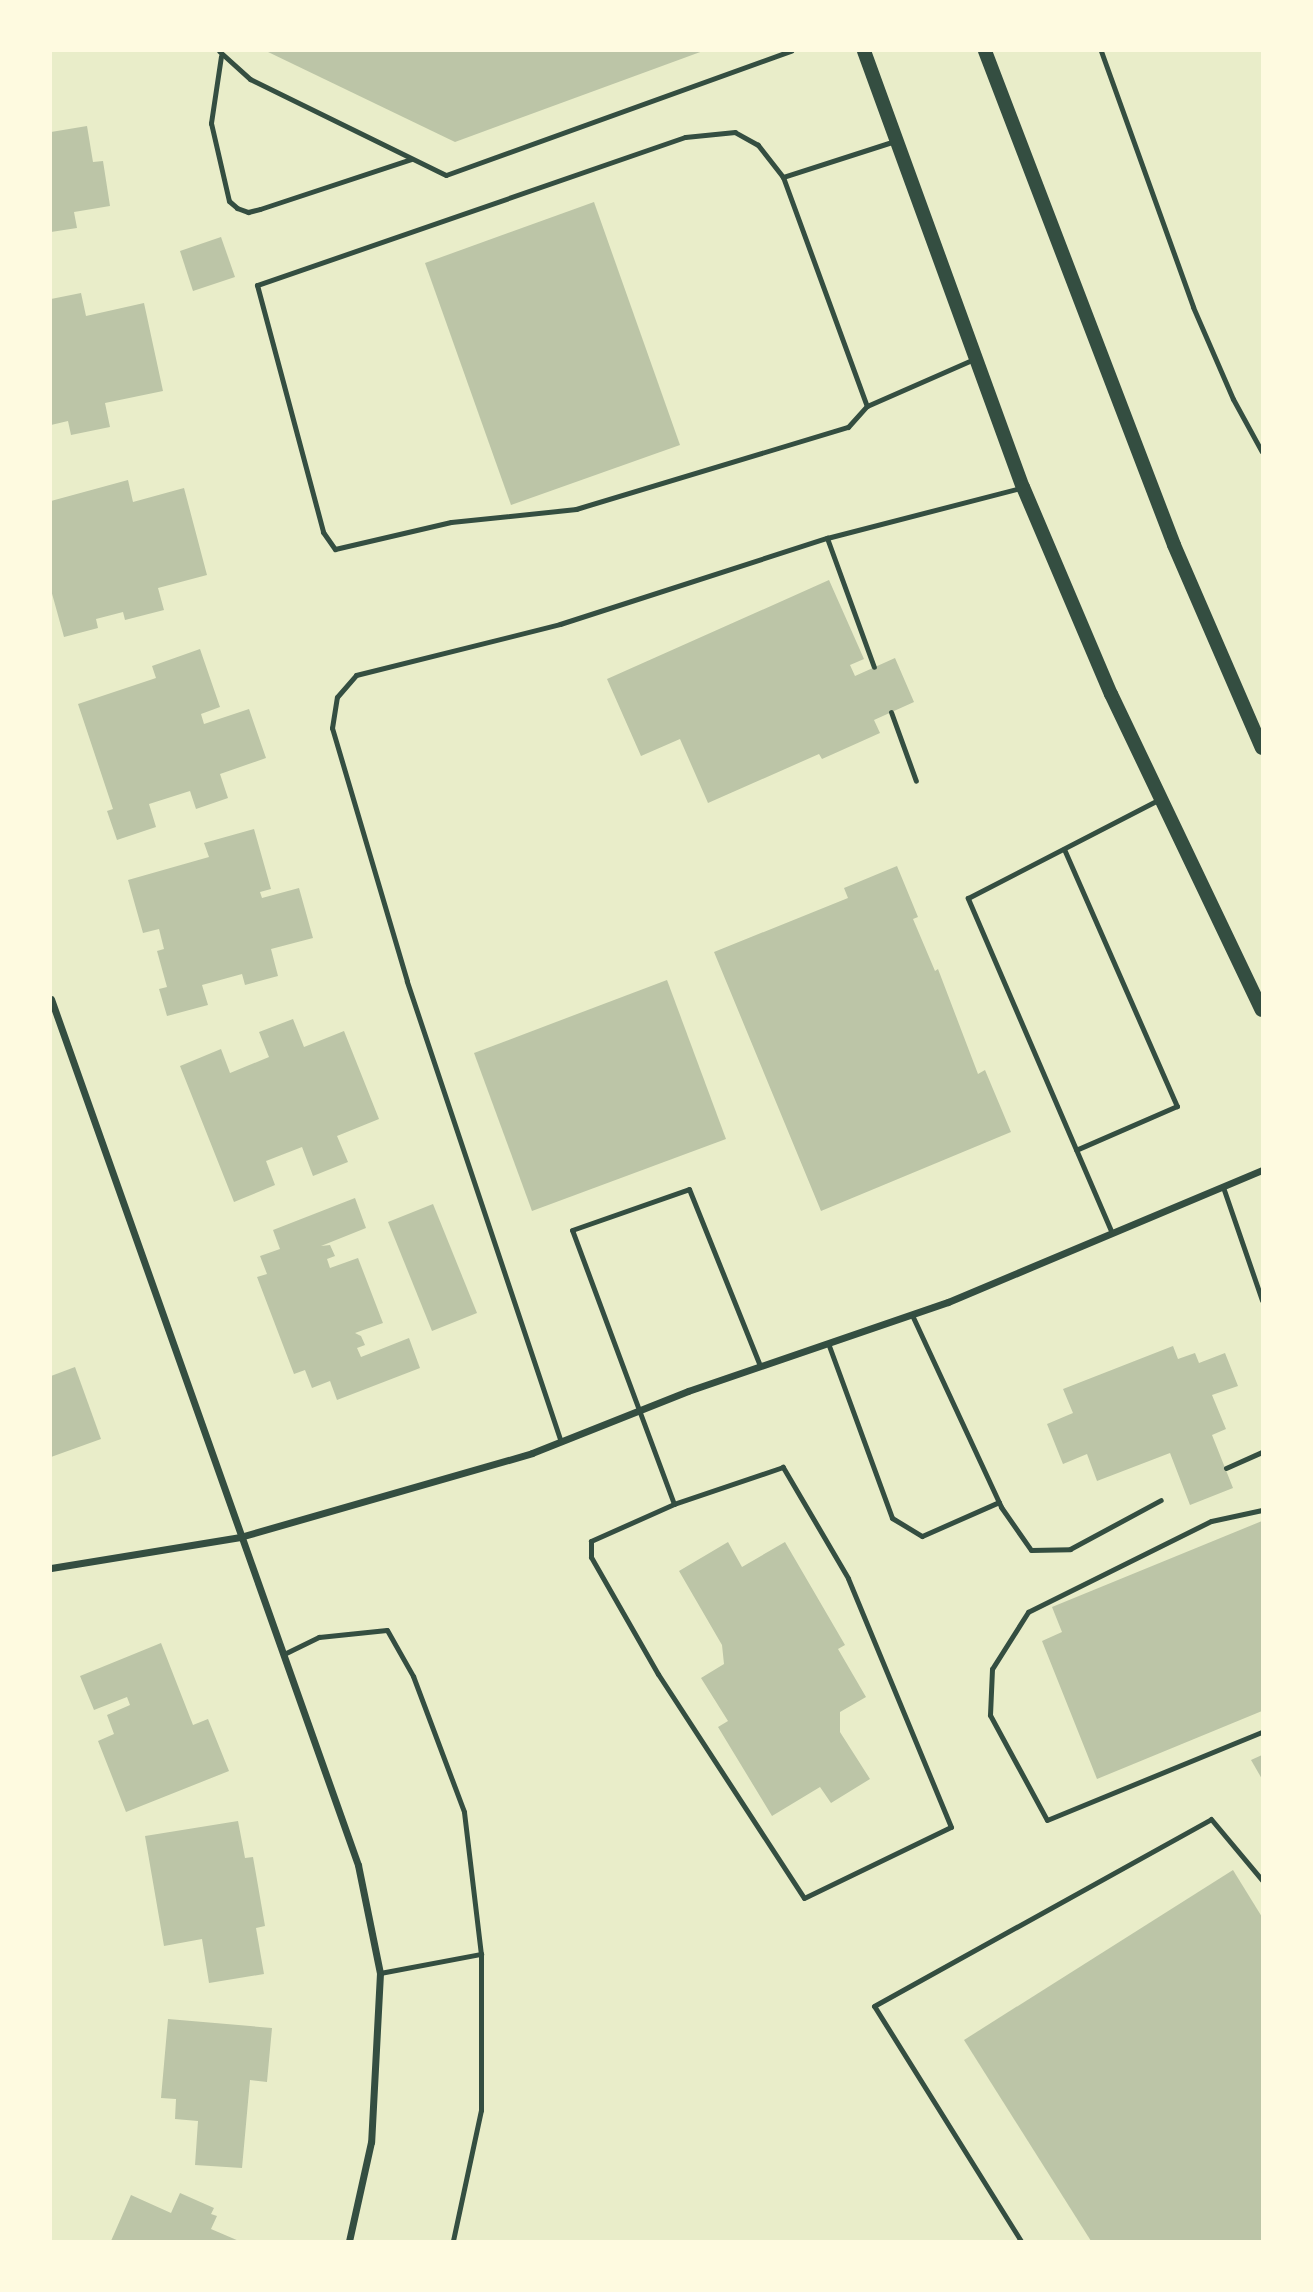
<!DOCTYPE html>
<style>
body{margin:0}
#map{position:relative;width:1313px;height:2292px;overflow:hidden;background:#e9edc9;font-family:Inter,sans-serif}
div>[style]{position:absolute}
.building>*{inset:0;background:#bcc5a7}
.service>*{height:5px;margin:-2.5px;padding:0 2.5px;transform-origin:2.5px;border-radius:2.5px;background:#344e41}
.minor>*{height:7px;margin:-3.5px;padding:0 3.5px;transform-origin:3.5px;border-radius:3.5px;background:#344e41}
.secondary>*{height:14px;margin:-7px;padding:0 7px;transform-origin:7px;border-radius:7px;background:#344e41}
span{translate:-50% -50%;white-space:nowrap;text-align:center;line-height:1.15;-webkit-text-stroke:7px #fefae0;paint-order:stroke}
.frame{position:absolute;inset:0;border:52px solid #fefae0;pointer-events:none}
</style>
<div id="map">
<div class="building">
<div style="clip-path:polygon(266px 51px,703px 51px,455px 142px)"></div>
<div style="clip-path:polygon(87px 126px,93px 162px,103px 161px,110px 206px,74px 212px,77px 228px,51px 232px,51px 132px)"></div>
<div style="clip-path:polygon(594px 202px,680px 445px,511px 505px,425px 263px)"></div>
<div style="clip-path:polygon(221px 237px,235px 277px,193px 291px,180px 251px)"></div>
<div style="clip-path:polygon(81px 293px,86px 316px,144px 303px,163px 391px,105px 403px,110px 427px,71px 435px,68px 421px,51px 425px,51px 299px)"></div>
<div style="clip-path:polygon(128px 480px,133px 502px,184px 488px,207px 575px,158px 588px,164px 610px,125px 620px,123px 612px,96px 619px,98px 628px,64px 637px,51px 590px,51px 501px)"></div>
<div style="clip-path:polygon(829px 580px,864px 659px,850px 665px,855px 676px,895px 658px,914px 702px,874px 720px,880px 733px,822px 759px,819px 754px,708px 803px,680px 739px,641px 756px,607px 679px)"></div>
<div style="clip-path:polygon(200px 649px,220px 707px,201px 714px,204px 724px,249px 709px,266px 758px,220px 774px,228px 798px,196px 809px,190px 791px,149px 804px,156px 827px,117px 840px,107px 811px,113px 809px,78px 704px,156px 678px,152px 666px)"></div>
<div style="clip-path:polygon(254px 829px,271px 889px,260px 892px,262px 898px,299px 888px,313px 938px,271px 949px,278px 976px,245px 985px,242px 974px,202px 985px,208px 1005px,167px 1016px,159px 989px,167px 987px,157px 951px,164px 949px,159px 929px,143px 933px,128px 880px,209px 857px,204px 843px)"></div>
<div style="clip-path:polygon(897px 866px,918px 917px,913px 919px,935px 971px,938px 969px,978px 1074px,985px 1070px,1011px 1132px,821px 1211px,714px 952px,848px 898px,844px 888px)"></div>
<div style="clip-path:polygon(667px 980px,726px 1139px,532px 1211px,474px 1053px)"></div>
<div style="clip-path:polygon(293px 1019px,304px 1047px,344px 1031px,379px 1119px,337px 1136px,348px 1162px,313px 1176px,302px 1147px,266px 1161px,275px 1185px,234px 1202px,180px 1066px,221px 1049px,230px 1073px,269px 1057px,259px 1032px)"></div>
<div style="clip-path:polygon(355px 1198px,366px 1228px,321px 1246px,330px 1245px,335px 1256px,327px 1259px,330px 1268px,358px 1258px,383px 1323px,355px 1333px,361px 1336px,365px 1345px,357px 1348px,361px 1357px,409px 1338px,420px 1368px,337px 1400px,330px 1381px,312px 1388px,305px 1370px,294px 1374px,257px 1277px,267px 1274px,260px 1256px,280px 1249px,273px 1230px)"></div>
<div style="clip-path:polygon(433px 1204px,477px 1313px,432px 1331px,388px 1222px)"></div>
<div style="clip-path:polygon(1173px 1346px,1178px 1359px,1195px 1353px,1199px 1363px,1225px 1353px,1238px 1386px,1212px 1395px,1226px 1429px,1212px 1435px,1233px 1488px,1190px 1505px,1170px 1453px,1097px 1481px,1087px 1454px,1063px 1464px,1047px 1424px,1073px 1413px,1063px 1389px)"></div>
<div style="clip-path:polygon(75px 1367px,101px 1439px,51px 1457px,51px 1376px)"></div>
<div style="clip-path:polygon(1262px 1521px,1262px 1711px,1097px 1779px,1042px 1641px,1062px 1632px,1052px 1607px)"></div>
<div style="clip-path:polygon(728px 1542px,742px 1567px,785px 1542px,845px 1645px,838px 1649px,866px 1697px,840px 1712px,840px 1732px,870px 1779px,831px 1803px,820px 1787px,772px 1816px,718px 1727px,728px 1721px,701px 1678px,724px 1664px,722px 1645px,679px 1571px)"></div>
<div style="clip-path:polygon(161px 1643px,193px 1725px,208px 1719px,229px 1771px,126px 1812px,98px 1741px,114px 1734px,107px 1715px,130px 1705px,127px 1697px,94px 1710px,80px 1676px)"></div>
<div style="clip-path:polygon(1262px 1755px,1262px 1779px,1251px 1760px)"></div>
<div style="clip-path:polygon(238px 1821px,245px 1858px,253px 1857px,265px 1926px,256px 1928px,264px 1974px,209px 1983px,202px 1939px,164px 1946px,145px 1836px)"></div>
<div style="clip-path:polygon(1233px 1870px,1262px 1917px,1262px 2241px,1091px 2241px,964px 2040px)"></div>
<div style="clip-path:polygon(168px 2019px,272px 2028px,267px 2082px,250px 2080px,242px 2168px,195px 2165px,198px 2121px,175px 2119px,176px 2099px,161px 2098px)"></div>
<div style="clip-path:polygon(180px 2193px,214px 2208px,211px 2214px,217px 2216px,211px 2229px,239px 2241px,111px 2241px,131px 2195px,171px 2213px)"></div>
</div>
<div class="service">
<div style="left:219px;top:51px;width:42px;rotate:42.1deg"></div>
<div style="left:250px;top:79px;width:218px;rotate:26.1deg"></div>
<div style="left:446px;top:175px;width:367px;rotate:-19.8deg"></div>
<div style="left:1101px;top:51px;width:272px;rotate:70.2deg"></div>
<div style="left:1193px;top:307px;width:100px;rotate:66.5deg"></div>
<div style="left:1233px;top:399px;width:60px;rotate:61.3deg"></div>
<div style="left:221px;top:56px;width:68px;rotate:98.5deg"></div>
<div style="left:211px;top:123px;width:80px;rotate:77deg"></div>
<div style="left:229px;top:201px;width:11px;rotate:41deg"></div>
<div style="left:237px;top:208px;width:12px;rotate:20deg"></div>
<div style="left:248px;top:212px;width:12px;rotate:-14deg"></div>
<div style="left:260px;top:209px;width:159px;rotate:-18.3deg"></div>
<div style="left:895px;top:141px;width:118px;rotate:162.2deg"></div>
<div style="left:783px;top:177px;width:41px;rotate:-128deg"></div>
<div style="left:758px;top:145px;width:26px;rotate:-151deg"></div>
<div style="left:735px;top:132px;width:50px;rotate:174.3deg"></div>
<div style="left:685px;top:137px;width:453px;rotate:160.9deg"></div>
<div style="left:257px;top:285px;width:256px;rotate:75deg"></div>
<div style="left:323px;top:532px;width:21px;rotate:55deg"></div>
<div style="left:335px;top:549px;width:119px;rotate:-13.1deg"></div>
<div style="left:451px;top:522px;width:126px;rotate:-5.9deg"></div>
<div style="left:576px;top:509px;width:284px;rotate:-16.8deg"></div>
<div style="left:848px;top:427px;width:28px;rotate:-48deg"></div>
<div style="left:867px;top:406px;width:117px;rotate:-23.7deg"></div>
<div style="left:783px;top:177px;width:244px;rotate:69.9deg"></div>
<div style="left:827px;top:538px;width:137px;rotate:70deg"></div>
<div style="left:891px;top:712px;width:73px;rotate:70.1deg"></div>
<div style="left:1064px;top:849px;width:281px;rotate:66.3deg"></div>
<div style="left:1177px;top:1106px;width:110px;rotate:156.5deg"></div>
<div style="left:1223px;top:1187px;width:120px;rotate:71deg"></div>
<div style="left:1112px;top:1233px;width:365px;rotate:-113.3deg"></div>
<div style="left:968px;top:898px;width:216px;rotate:-27.3deg"></div>
<div style="left:912px;top:1315px;width:212px;rotate:65.1deg"></div>
<div style="left:1001px;top:1507px;width:52px;rotate:55.1deg"></div>
<div style="left:1031px;top:1550px;width:39px;rotate:-1deg"></div>
<div style="left:1070px;top:1549px;width:103px;rotate:-28.3deg"></div>
<div style="left:828px;top:1343px;width:186px;rotate:69.9deg"></div>
<div style="left:892px;top:1518px;width:35px;rotate:31deg"></div>
<div style="left:922px;top:1536px;width:84px;rotate:-23.8deg"></div>
<div style="left:561px;top:1442px;width:486px;rotate:-108.5deg"></div>
<div style="left:407px;top:981px;width:264px;rotate:-106.5deg"></div>
<div style="left:332px;top:728px;width:31px;rotate:-81deg"></div>
<div style="left:337px;top:697px;width:29px;rotate:-49deg"></div>
<div style="left:356px;top:675px;width:210px;rotate:-14deg"></div>
<div style="left:560px;top:624px;width:281px;rotate:-17.9deg"></div>
<div style="left:827px;top:538px;width:199px;rotate:-14.5deg"></div>
<div style="left:1226px;top:1468px;width:39px;rotate:-24deg"></div>
<div style="left:674px;top:1504px;width:91px;rotate:156deg"></div>
<div style="left:591px;top:1541px;width:16px;rotate:90deg"></div>
<div style="left:591px;top:1557px;width:135px;rotate:60.2deg"></div>
<div style="left:658px;top:1674px;width:267px;rotate:56.9deg"></div>
<div style="left:804px;top:1898px;width:163px;rotate:-25.8deg"></div>
<div style="left:951px;top:1827px;width:269px;rotate:-112.5deg"></div>
<div style="left:848px;top:1578px;width:129px;rotate:-120.4deg"></div>
<div style="left:783px;top:1467px;width:115px;rotate:161.3deg"></div>
<div style="left:674px;top:1504px;width:292px;rotate:-110.4deg"></div>
<div style="left:572px;top:1230px;width:124px;rotate:-19.3deg"></div>
<div style="left:689px;top:1189px;width:191px;rotate:68.1deg"></div>
<div style="left:1262px;top:1510px;width:52px;rotate:167.8deg"></div>
<div style="left:1211px;top:1521px;width:204px;rotate:153.6deg"></div>
<div style="left:1028px;top:1612px;width:67px;rotate:122.3deg"></div>
<div style="left:992px;top:1669px;width:46px;rotate:92.5deg"></div>
<div style="left:990px;top:1715px;width:119px;rotate:61.5deg"></div>
<div style="left:1047px;top:1820px;width:232px;rotate:-22.3deg"></div>
<div style="left:286px;top:1653px;width:37px;rotate:-26deg"></div>
<div style="left:319px;top:1637px;width:68px;rotate:-5.9deg"></div>
<div style="left:387px;top:1630px;width:53px;rotate:60.5deg"></div>
<div style="left:413px;top:1676px;width:145px;rotate:69.4deg"></div>
<div style="left:464px;top:1812px;width:143px;rotate:83.2deg"></div>
<div style="left:380px;top:1973px;width:103px;rotate:-10.7deg"></div>
<div style="left:481px;top:1954px;width:156px;rotate:90deg"></div>
<div style="left:481px;top:2110px;width:134px;rotate:102.1deg"></div>
<div style="left:1021px;top:2241px;width:277px;rotate:-122deg"></div>
<div style="left:874px;top:2006px;width:385px;rotate:-29deg"></div>
<div style="left:1211px;top:1819px;width:80px;rotate:50.1deg"></div>
</div>
<div class="minor">
<div style="left:51px;top:999px;width:919px;rotate:70.48deg"></div>
<div style="left:358px;top:1865px;width:110px;rotate:78.5deg"></div>
<div style="left:380px;top:1973px;width:169px;rotate:93deg"></div>
<div style="left:371px;top:2142px;width:101px;rotate:102.5deg"></div>
<div style="left:51px;top:1568px;width:192px;rotate:-9.3deg"></div>
<div style="left:240px;top:1537px;width:304px;rotate:-16deg"></div>
<div style="left:532px;top:1453px;width:168px;rotate:-21.7deg"></div>
<div style="left:688px;top:1391px;width:275px;rotate:-18.9deg"></div>
<div style="left:948px;top:1302px;width:341px;rotate:-22.8deg"></div>
</div>
<div class="secondary">
<div style="left:864px;top:51px;width:464px;rotate:70deg"></div>
<div style="left:1023px;top:487px;width:225px;rotate:67deg"></div>
<div style="left:1111px;top:694px;width:350px;rotate:64.5deg"></div>
<div style="left:985px;top:51px;width:529px;rotate:69.06deg"></div>
<div style="left:1174px;top:545px;width:221px;rotate:66.6deg"></div>
</div>
<div class="frame"></div>
</div>
